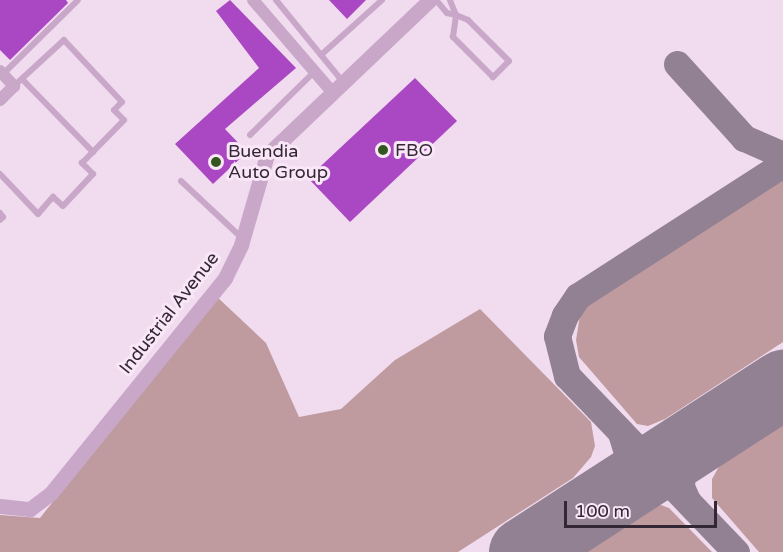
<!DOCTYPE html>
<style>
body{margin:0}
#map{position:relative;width:783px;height:552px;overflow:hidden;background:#f1dbef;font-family:"Varela Round",sans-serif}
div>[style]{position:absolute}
.green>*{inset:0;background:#bf9b9f}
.taxiway>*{height:27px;margin:-13.5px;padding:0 13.5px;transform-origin:13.5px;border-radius:13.5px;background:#928192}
.runway>*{height:69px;margin:-34.5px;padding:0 34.5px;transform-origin:34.5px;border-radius:34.5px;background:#928192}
.building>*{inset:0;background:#a948c2}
.service>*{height:6px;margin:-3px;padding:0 3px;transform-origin:3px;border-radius:3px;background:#c8a7c8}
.minor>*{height:12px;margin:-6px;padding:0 6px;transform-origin:6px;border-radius:6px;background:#c8a7c8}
.tertiary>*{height:15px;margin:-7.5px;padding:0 7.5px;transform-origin:7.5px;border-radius:7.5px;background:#c8a7c8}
.dots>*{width:16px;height:16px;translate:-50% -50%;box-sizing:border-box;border:3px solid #f9e7f7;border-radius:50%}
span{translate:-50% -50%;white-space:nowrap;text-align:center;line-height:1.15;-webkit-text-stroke:6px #f9e7f7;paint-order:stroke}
.poi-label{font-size:18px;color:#332735}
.left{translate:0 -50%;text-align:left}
.street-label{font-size:18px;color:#332735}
.scale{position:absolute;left:564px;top:501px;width:153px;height:27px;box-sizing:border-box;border:3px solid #332735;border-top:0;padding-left:8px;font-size:18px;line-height:21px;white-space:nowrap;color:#332735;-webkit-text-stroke:4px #f9e7f7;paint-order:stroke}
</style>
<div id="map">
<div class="green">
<div style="clip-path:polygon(783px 178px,783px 342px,665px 419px,648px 426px,637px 424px,579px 357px,576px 340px,580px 315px,589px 304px)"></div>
<div style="clip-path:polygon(216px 296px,266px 343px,299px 417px,341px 409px,395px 360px,480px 309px,591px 422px,595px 446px,591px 457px,573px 478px,458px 552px,0 552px,0 515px,40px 518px)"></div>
<div style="clip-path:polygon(783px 424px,783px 552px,759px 552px,712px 498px,712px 479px,721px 463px)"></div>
<div style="clip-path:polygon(661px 505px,669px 508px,712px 552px,581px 552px,651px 507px)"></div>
</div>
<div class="taxiway">
<div style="left:677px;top:64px;width:100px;rotate:47.8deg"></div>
<div style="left:744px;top:138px;width:43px;rotate:23.6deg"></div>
<div style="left:615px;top:492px;width:15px;rotate:-53deg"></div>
<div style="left:624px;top:480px;width:22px;rotate:-77deg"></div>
<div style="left:629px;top:459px;width:28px;rotate:-107deg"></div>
<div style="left:687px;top:500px;width:14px;rotate:-115deg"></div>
<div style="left:681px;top:487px;width:19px;rotate:-87deg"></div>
<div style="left:682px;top:468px;width:34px;rotate:-60deg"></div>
<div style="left:736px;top:552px;width:244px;rotate:-133.8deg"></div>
<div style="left:567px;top:376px;width:41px;rotate:-104deg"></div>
<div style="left:557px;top:336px;width:22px;rotate:-69deg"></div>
<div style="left:565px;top:315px;width:23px;rotate:-56deg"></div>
<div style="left:578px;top:296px;width:244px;rotate:-32.8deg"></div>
</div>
<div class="runway">
<div style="left:523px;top:552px;width:310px;rotate:-32.9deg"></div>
</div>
<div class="building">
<div style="clip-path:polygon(0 0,66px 0,68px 3px,10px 60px,0 50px)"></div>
<div style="clip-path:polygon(230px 0,296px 68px,225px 129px,247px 152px,213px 184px,175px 144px,259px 68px,216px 11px)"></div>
<div style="clip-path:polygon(329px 0,366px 0,347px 19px)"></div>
<div style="clip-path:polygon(415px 78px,457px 121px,350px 222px,308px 178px)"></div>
</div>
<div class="service">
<div style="left:276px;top:0;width:106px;rotate:50.7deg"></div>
<div style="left:436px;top:0;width:17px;rotate:50deg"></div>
<div style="left:447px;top:13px;width:9px;rotate:13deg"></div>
<div style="left:456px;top:15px;width:13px;rotate:23deg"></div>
<div style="left:468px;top:20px;width:58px;rotate:45deg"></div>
<div style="left:509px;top:61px;width:23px;rotate:135deg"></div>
<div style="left:493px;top:77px;width:57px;rotate:-135deg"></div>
<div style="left:453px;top:37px;width:22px;rotate:-82deg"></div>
<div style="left:456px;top:15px;width:16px;rotate:-112deg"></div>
<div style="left:321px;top:55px;width:82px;rotate:-42deg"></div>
<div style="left:3px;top:74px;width:105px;rotate:-44.6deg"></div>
<div style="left:22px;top:79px;width:102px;rotate:45.8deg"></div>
<div style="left:250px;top:135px;width:90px;rotate:-44.5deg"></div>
<div style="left:0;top:174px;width:55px;rotate:46.5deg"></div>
<div style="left:38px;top:214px;width:23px;rotate:-49deg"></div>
<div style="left:53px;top:197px;width:13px;rotate:42deg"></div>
<div style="left:63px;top:206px;width:44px;rotate:-46.8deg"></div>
<div style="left:93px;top:174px;width:16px;rotate:-135deg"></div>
<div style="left:82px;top:163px;width:60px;rotate:-45.7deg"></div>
<div style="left:124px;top:120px;width:14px;rotate:-135deg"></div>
<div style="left:114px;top:110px;width:11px;rotate:-45deg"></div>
<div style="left:122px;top:102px;width:85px;rotate:-133.1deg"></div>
<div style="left:64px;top:40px;width:68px;rotate:137.4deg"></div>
<div style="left:181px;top:181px;width:83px;rotate:43.1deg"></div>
<div style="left:0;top:213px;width:5px;rotate:53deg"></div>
<div style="left:3px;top:217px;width:4px;rotate:135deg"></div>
</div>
<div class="minor">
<div style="left:253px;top:0;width:121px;rotate:49.3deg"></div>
<div style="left:0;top:71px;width:21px;rotate:47deg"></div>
<div style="left:14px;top:86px;width:20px;rotate:135deg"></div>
</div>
<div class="tertiary">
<div style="left:0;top:506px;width:30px;rotate:6deg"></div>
<div style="left:30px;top:509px;width:26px;rotate:-37deg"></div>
<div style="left:51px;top:493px;width:277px;rotate:-51deg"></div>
<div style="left:225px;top:278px;width:37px;rotate:-64deg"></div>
<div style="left:241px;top:245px;width:94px;rotate:-73.9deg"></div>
<div style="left:267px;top:155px;width:225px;rotate:-43.6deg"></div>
</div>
<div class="dots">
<div style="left:383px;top:150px;background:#33551f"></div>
<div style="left:216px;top:162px;background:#33551f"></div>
</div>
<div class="poi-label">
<span class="left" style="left:395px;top:150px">FBO</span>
<span class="left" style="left:228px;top:162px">Buendia<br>Auto Group</span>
</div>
<div class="street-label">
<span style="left:169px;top:313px;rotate:-52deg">Industrial Avenue</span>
</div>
<div class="scale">100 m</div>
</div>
